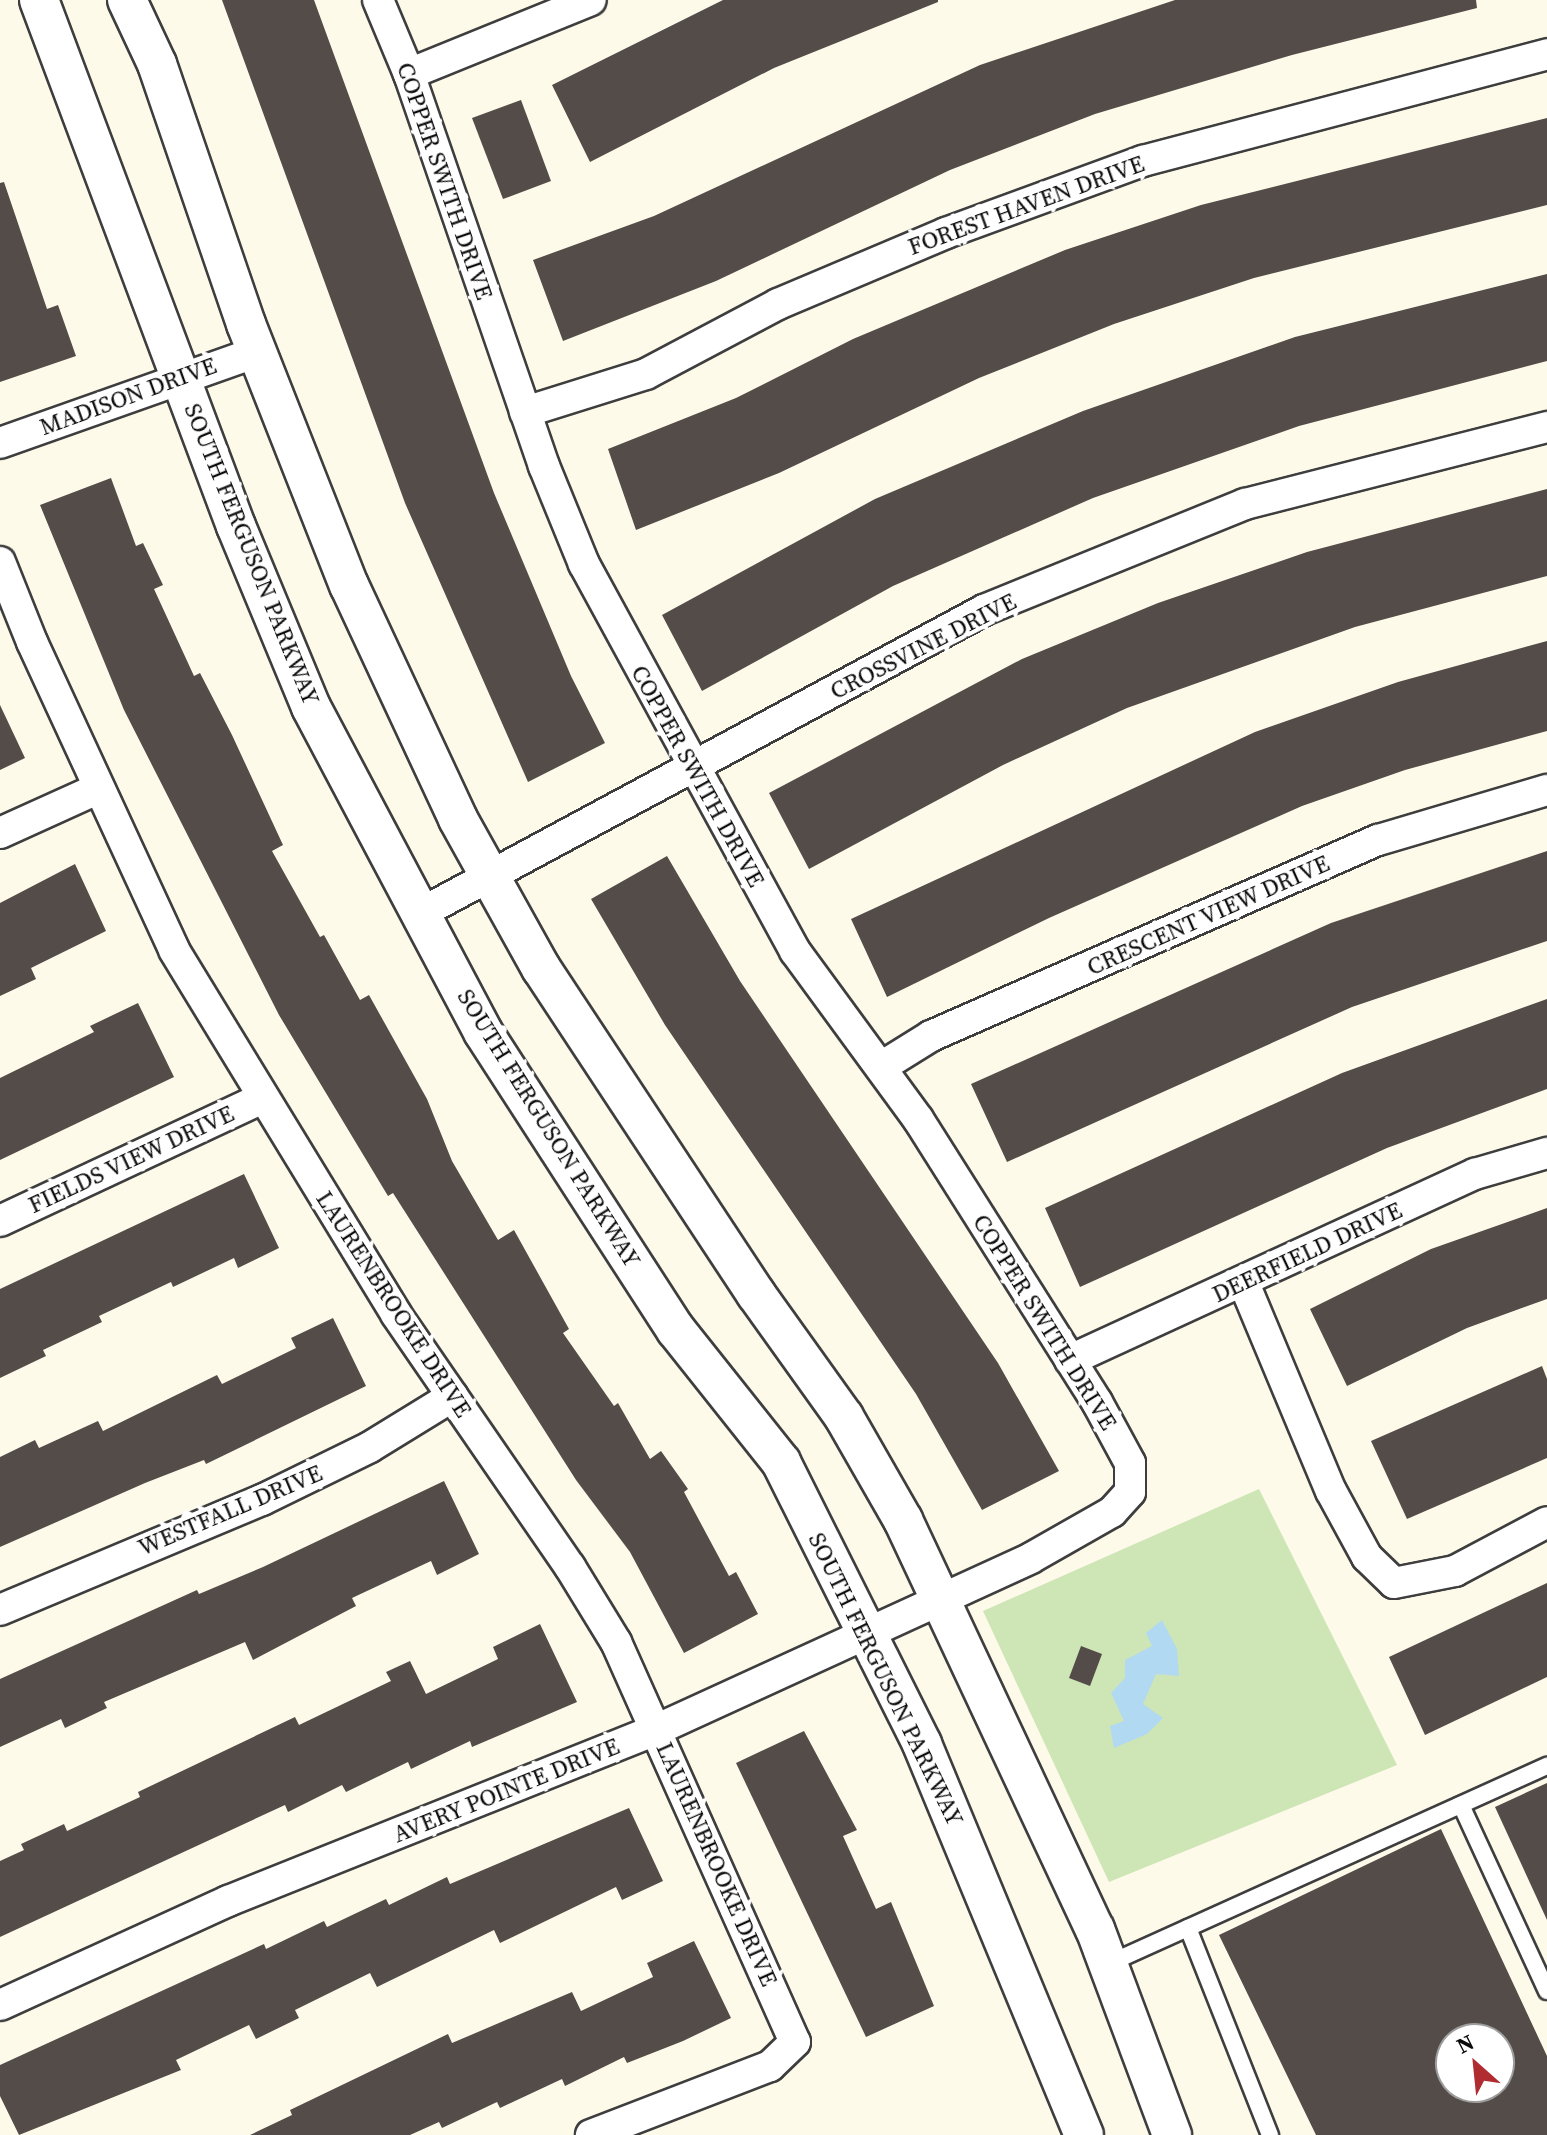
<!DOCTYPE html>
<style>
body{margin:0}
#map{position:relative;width:1547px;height:2135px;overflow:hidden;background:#fefaea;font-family:"Source Serif 4",serif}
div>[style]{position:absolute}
.green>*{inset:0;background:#cee5b6}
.water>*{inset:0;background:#b2d9f2}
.building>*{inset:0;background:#534c48}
.roads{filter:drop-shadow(2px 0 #3e3e3e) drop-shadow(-2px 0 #3e3e3e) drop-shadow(0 2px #3e3e3e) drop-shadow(0 -2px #3e3e3e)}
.service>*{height:16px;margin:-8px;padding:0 8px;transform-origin:8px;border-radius:8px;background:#fff}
.minor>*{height:30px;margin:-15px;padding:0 15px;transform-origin:15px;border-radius:15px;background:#fff}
.tertiary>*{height:38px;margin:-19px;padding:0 19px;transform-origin:19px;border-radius:19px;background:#fff}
span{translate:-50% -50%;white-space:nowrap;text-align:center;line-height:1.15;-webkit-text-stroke:8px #fff;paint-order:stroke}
.street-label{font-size:24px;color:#0b0b0b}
.north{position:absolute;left:1435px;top:2023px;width:80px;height:80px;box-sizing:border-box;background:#fff;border:2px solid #9d9d9d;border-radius:50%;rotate:333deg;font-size:22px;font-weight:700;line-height:32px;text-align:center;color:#0b0b0b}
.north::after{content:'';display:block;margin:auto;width:28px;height:36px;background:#b12c31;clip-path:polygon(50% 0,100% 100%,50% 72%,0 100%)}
</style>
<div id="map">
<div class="green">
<div style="clip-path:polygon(1259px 1489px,1397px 1765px,1109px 1882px,983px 1611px)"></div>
</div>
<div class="water">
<div style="clip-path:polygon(1162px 1620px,1177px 1649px,1179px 1676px,1156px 1674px,1143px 1704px,1163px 1718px,1147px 1734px,1114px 1748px,1110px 1726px,1124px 1721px,1111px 1693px,1125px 1678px,1125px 1660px,1152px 1646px,1146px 1633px)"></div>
</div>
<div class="building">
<div style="clip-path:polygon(222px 0,314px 0,494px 493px,571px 676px,605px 743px,528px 782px,405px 503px)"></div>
<div style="clip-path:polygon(723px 0,938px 0,938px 2px,774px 68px,590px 162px,552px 85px)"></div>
<div style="clip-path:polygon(1175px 0,1476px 0,1477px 8px,1292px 55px,1095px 114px,950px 170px,716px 281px,563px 341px,533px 260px,654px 216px,980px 65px)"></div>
<div style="clip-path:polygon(521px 100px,551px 181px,503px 199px,472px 118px)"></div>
<div style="clip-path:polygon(1547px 118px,1547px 205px,1254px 278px,1114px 324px,979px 378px,779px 473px,636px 530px,608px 449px,736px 398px,853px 339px,1065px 250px,1201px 205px)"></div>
<div style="clip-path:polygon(4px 182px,47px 309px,58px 305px,76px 356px,0 382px,0 183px)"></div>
<div style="clip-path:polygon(1547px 274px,1547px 361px,1299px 426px,1093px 498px,893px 586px,702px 691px,662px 615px,875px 499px,1083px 411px,1295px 337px)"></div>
<div style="clip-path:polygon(111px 478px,136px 546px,143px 543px,163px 585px,154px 589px,194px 676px,200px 673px,232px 735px,283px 845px,272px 851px,320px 937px,324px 935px,360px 1000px,369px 995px,427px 1099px,452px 1161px,498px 1240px,514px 1230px,569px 1329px,563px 1333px,614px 1406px,618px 1403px,650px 1459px,661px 1451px,688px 1489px,684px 1492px,729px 1576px,736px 1572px,758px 1614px,684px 1653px,630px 1552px,576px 1480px,393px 1193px,388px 1196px,279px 1015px,124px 710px,40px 505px)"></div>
<div style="clip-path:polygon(1547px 489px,1547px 576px,1355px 627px,1127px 708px,1003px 765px,809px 869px,769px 793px,1022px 659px,1158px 603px,1307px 552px)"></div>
<div style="clip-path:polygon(1547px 641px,1547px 731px,1405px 770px,1302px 806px,1049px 918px,887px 997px,851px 919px,1255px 732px,1398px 682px)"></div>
<div style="clip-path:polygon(0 705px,25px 758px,0 770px)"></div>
<div style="clip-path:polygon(1547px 851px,1547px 941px,1352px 1007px,1007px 1162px,971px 1084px,1331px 923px)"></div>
<div style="clip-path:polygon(667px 856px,740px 981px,998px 1363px,1059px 1471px,982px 1510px,916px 1394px,665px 1025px,591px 899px)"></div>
<div style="clip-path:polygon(75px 864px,106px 931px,31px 968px,36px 979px,0 996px,0 903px)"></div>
<div style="clip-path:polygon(1547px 999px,1547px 1089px,1387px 1148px,1080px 1287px,1045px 1208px,1342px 1073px)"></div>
<div style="clip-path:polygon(138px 1003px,174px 1077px,0 1160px,0 1078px,94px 1032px,90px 1026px)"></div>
<div style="clip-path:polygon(244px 1174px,279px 1248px,238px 1268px,234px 1258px,173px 1287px,171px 1282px,99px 1316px,102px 1322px,43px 1350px,46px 1356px,0 1378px,0 1289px)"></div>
<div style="clip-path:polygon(1547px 1208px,1547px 1299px,1467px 1328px,1347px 1386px,1310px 1309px,1431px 1249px)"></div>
<div style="clip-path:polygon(333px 1318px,366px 1386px,206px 1464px,204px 1460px,145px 1483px,0 1547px,0 1457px,35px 1440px,39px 1448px,98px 1421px,103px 1431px,217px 1375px,222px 1384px,296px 1348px,291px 1338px)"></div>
<div style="clip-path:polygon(1542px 1366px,1547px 1379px,1547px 1458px,1407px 1519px,1371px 1441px)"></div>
<div style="clip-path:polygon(444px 1481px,479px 1554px,437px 1575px,431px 1561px,352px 1598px,356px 1606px,253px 1660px,245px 1642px,104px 1702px,107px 1708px,65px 1728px,61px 1719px,0 1747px,0 1679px,197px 1590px,199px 1594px,263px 1567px)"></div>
<div style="clip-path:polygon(1547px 1583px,1547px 1677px,1425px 1735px,1389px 1657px)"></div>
<div style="clip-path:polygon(540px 1624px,577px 1702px,472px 1747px,470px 1741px,411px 1769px,408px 1762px,346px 1792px,342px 1785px,288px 1812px,285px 1805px,0 1937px,0 1861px,24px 1850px,21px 1844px,64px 1824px,67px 1831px,140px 1797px,138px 1792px,295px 1717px,299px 1725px,391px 1681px,386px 1672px,410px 1661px,426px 1694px,498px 1659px,493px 1647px)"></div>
<div style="clip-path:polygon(1081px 1646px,1102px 1654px,1090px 1686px,1069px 1678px)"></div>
<div style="clip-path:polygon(804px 1731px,857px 1830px,843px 1836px,876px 1909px,891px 1902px,934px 2006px,866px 2037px,736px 1763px)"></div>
<div style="clip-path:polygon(1547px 1783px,1547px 1920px,1495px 1807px)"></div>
<div style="clip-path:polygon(629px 1808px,663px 1881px,622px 1900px,616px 1887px,500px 1943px,494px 1930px,377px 1987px,370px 1973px,295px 2010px,299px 2018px,256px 2039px,249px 2025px,176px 2060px,181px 2070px,19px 2135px,0 2096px,0 2065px,264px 1944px,266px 1949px,324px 1921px,327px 1927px,386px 1899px,389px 1905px,447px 1877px,450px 1884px)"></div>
<div style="clip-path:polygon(evenodd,1441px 1829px,1547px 2056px,1547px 2135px,1316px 2135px,1219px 1935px,1441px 1829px,1451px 2039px,1499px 2039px,1499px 2087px,1451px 2087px,1451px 2039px)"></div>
<div style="clip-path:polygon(694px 1941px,731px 2018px,683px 2041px,627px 2063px,624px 2057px,565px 2086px,562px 2079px,500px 2108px,497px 2102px,442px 2128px,439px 2122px,410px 2135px,250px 2135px,292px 2115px,290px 2110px,448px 2034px,452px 2043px,572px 1992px,581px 2011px,653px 1977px,647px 1963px)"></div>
</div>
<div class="roads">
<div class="service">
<div style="left:1461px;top:1805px;width:205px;rotate:65.2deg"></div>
<div style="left:1188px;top:1928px;width:223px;rotate:68.4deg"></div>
<div style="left:1108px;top:1964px;width:482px;rotate:-24.3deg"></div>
</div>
<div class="minor">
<div style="left:409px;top:74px;width:196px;rotate:-22.1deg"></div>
<div style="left:525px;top:412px;width:127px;rotate:-17.4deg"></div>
<div style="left:646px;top:374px;width:149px;rotate:-27.9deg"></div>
<div style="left:778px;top:304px;width:182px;rotate:-22.9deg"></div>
<div style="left:946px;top:233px;width:210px;rotate:-20.1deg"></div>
<div style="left:1143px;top:161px;width:418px;rotate:-14.8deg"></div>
<div style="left:0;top:443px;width:273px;rotate:-19.5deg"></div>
<div style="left:0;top:562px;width:86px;rotate:68.2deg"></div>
<div style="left:32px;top:642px;width:339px;rotate:65.2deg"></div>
<div style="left:174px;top:950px;width:426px;rotate:58.6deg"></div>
<div style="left:396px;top:1314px;width:307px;rotate:55.5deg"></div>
<div style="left:570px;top:1567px;width:88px;rotate:58.5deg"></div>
<div style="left:616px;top:1642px;width:438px;rotate:65.9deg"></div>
<div style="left:795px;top:2042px;width:35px;rotate:136deg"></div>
<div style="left:770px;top:2066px;width:192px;rotate:158.9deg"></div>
<div style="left:0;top:833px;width:107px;rotate:-24.4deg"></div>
<div style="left:421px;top:913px;width:639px;rotate:-28.29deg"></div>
<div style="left:984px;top:610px;width:282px;rotate:-22.1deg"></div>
<div style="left:1245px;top:504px;width:312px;rotate:-14.3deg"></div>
<div style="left:881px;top:1067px;width:59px;rotate:-31.8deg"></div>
<div style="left:931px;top:1036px;width:488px;rotate:-23.7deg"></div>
<div style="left:1378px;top:840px;width:176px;rotate:-16.5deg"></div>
<div style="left:0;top:1221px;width:290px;rotate:-25.1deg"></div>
<div style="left:1243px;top:1281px;width:228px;rotate:67.3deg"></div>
<div style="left:1331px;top:1491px;width:75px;rotate:61.4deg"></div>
<div style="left:1367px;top:1557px;width:37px;rotate:44deg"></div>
<div style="left:1394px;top:1583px;width:62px;rotate:-11.1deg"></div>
<div style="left:1455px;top:1571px;width:104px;rotate:-28deg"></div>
<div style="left:1070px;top:1360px;width:446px;rotate:-24.7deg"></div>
<div style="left:1475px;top:1174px;width:75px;rotate:-16.3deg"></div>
<div style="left:0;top:1610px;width:284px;rotate:-22.8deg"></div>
<div style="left:262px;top:1500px;width:120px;rotate:-26.1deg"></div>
<div style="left:370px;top:1447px;width:97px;rotate:-31.6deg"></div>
<div style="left:0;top:2005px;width:251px;rotate:-24.5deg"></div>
<div style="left:228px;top:1901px;width:463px;rotate:-21.8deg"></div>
<div style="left:658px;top:1729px;width:410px;rotate:-24.6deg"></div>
<div style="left:1031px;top:1558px;width:93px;rotate:-29.6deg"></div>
<div style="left:1112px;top:1512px;width:27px;rotate:-48deg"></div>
<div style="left:1130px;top:1492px;width:29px;rotate:-90deg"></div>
<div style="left:1130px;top:1463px;width:69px;rotate:-118.4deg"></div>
<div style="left:1097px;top:1402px;width:335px;rotate:-122.3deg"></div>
<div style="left:918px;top:1119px;width:208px;rotate:-126.2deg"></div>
<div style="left:795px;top:951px;width:441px;rotate:-118.6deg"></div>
<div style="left:584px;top:564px;width:106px;rotate:-112.2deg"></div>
<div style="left:544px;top:466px;width:415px;rotate:-109deg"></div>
<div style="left:409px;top:74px;width:80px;rotate:-112.7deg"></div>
</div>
<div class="tertiary">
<div style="left:39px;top:0;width:562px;rotate:69.47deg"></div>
<div style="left:236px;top:526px;width:196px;rotate:67.5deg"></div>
<div style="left:311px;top:707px;width:368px;rotate:62.1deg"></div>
<div style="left:483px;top:1032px;width:355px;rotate:57.1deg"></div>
<div style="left:676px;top:1330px;width:169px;rotate:51.5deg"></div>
<div style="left:781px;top:1462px;width:315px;rotate:63.4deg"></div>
<div style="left:922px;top:1744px;width:423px;rotate:67.5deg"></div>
<div style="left:127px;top:0;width:71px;rotate:64.9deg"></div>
<div style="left:157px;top:64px;width:275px;rotate:71.1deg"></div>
<div style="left:246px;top:324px;width:281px;rotate:68.5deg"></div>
<div style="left:349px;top:585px;width:258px;rotate:65deg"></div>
<div style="left:458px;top:819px;width:171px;rotate:60.9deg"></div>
<div style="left:541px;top:968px;width:391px;rotate:56.6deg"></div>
<div style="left:756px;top:1294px;width:151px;rotate:54.4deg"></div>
<div style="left:844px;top:1417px;width:119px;rotate:60.2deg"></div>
<div style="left:903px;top:1520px;width:452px;rotate:64.9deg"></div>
<div style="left:1095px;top:1929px;width:220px;rotate:69.5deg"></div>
</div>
</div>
<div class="street-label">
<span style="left:445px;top:181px;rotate:71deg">COPPER SWITH DRIVE</span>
<span style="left:1026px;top:205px;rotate:-20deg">FOREST HAVEN DRIVE</span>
<span style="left:128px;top:396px;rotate:-20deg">MADISON DRIVE</span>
<span style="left:252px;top:554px;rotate:68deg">SOUTH FERGUSON PARKWAY</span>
<span style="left:923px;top:646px;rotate:-27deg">CROSSVINE DRIVE</span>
<span style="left:698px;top:776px;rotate:61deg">COPPER SWITH DRIVE</span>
<span style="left:1208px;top:915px;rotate:-24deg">CRESCENT VIEW DRIVE</span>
<span style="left:549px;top:1128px;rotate:58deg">SOUTH FERGUSON PARKWAY</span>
<span style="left:131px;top:1159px;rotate:-25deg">FIELDS VIEW DRIVE</span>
<span style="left:1307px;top:1252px;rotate:-25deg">DEERFIELD DRIVE</span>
<span style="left:394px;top:1304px;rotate:57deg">LAURENBROOKE DRIVE</span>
<span style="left:1045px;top:1322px;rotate:58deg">COPPER SWITH DRIVE</span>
<span style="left:230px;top:1510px;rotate:-23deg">WESTFALL DRIVE</span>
<span style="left:886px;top:1679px;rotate:64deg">SOUTH FERGUSON PARKWAY</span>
<span style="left:506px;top:1790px;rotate:-22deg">AVERY POINTE DRIVE</span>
<span style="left:717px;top:1864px;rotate:66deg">LAURENBROOKE DRIVE</span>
</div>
<div class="north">N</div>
</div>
